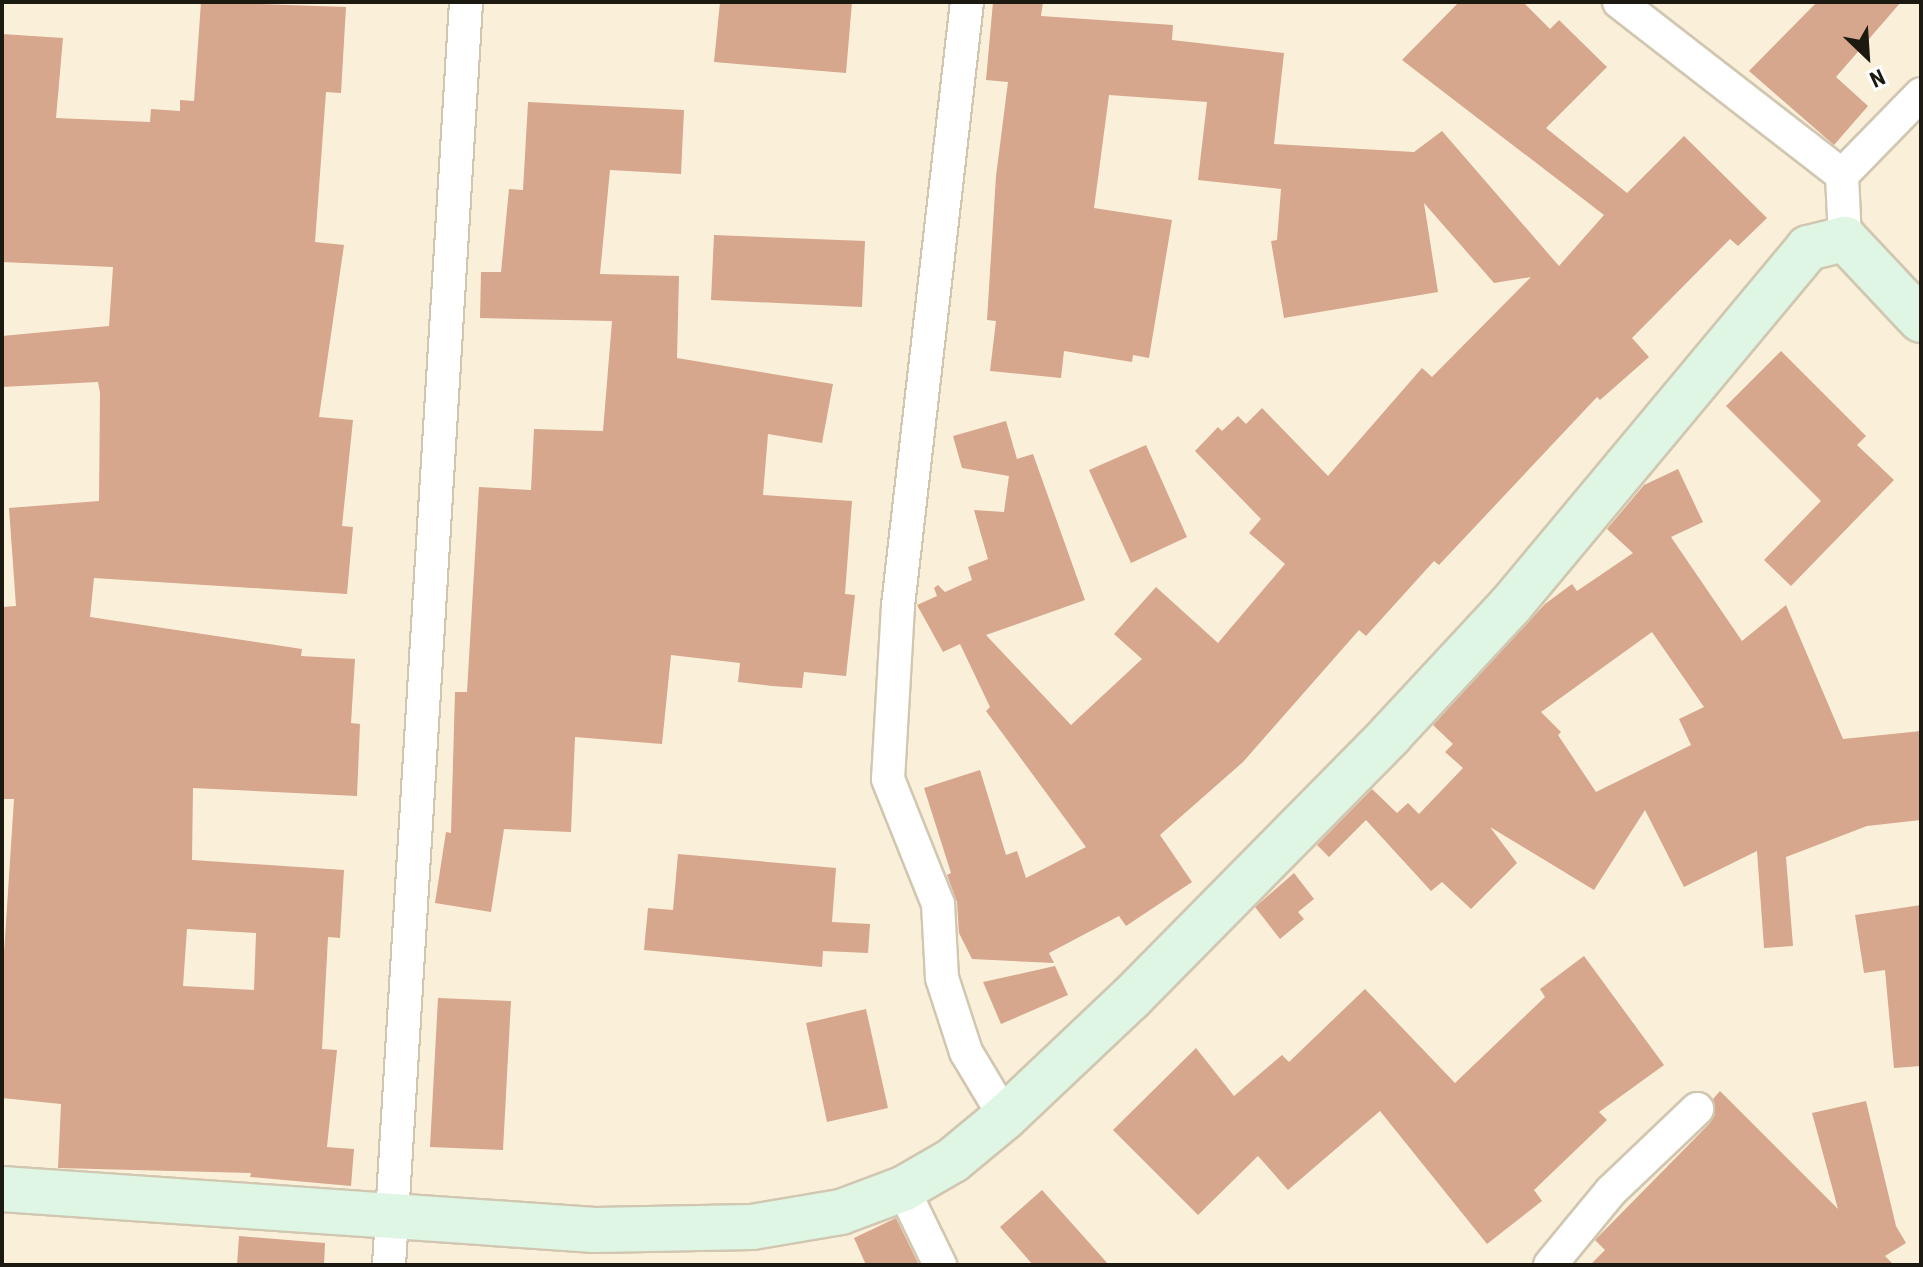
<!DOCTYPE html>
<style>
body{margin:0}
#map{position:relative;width:1923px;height:1267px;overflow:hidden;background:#faf0da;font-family:"Roboto Condensed",sans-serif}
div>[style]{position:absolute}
.building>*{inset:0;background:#d6a68d}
.roads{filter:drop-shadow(2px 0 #d1c7b1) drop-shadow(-2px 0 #d1c7b1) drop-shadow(0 2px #d1c7b1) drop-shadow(0 -2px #d1c7b1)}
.street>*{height:32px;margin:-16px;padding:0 16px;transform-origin:16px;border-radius:16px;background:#fff}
.secondary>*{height:44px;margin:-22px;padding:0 22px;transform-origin:22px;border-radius:22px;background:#dff6e4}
span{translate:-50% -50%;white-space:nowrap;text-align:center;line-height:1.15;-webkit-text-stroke:6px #fff;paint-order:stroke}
.frame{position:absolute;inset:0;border:4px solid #1c1911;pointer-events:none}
.north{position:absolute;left:1827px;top:16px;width:80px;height:80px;-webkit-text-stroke:6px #fff;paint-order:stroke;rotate:155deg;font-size:22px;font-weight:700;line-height:32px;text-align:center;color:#1c1911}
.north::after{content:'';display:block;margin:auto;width:28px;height:36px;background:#1c1911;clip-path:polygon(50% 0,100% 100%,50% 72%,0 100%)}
</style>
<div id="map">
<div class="building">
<div style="clip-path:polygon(evenodd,201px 2px,346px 7px,341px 93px,326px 92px,315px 242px,344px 245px,319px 417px,353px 420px,342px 526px,353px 527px,347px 594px,94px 578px,90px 617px,302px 649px,301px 656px,355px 659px,351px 723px,360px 724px,357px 796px,193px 788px,192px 860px,344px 870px,340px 938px,328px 937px,322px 1049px,337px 1050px,327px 1147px,354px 1149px,351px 1186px,250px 1177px,251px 1173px,58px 1168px,61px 1104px,2px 1098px,2px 984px,14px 799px,2px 799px,2px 607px,16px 606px,9px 508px,99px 501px,100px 393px,98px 382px,2px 387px,2px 336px,109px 326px,113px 267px,2px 262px,2px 34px,63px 38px,56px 118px,150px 122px,151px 109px,180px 111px,180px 100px,194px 101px,201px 2px,187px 929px,256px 933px,254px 990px,183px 986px,187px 929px)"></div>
<div style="clip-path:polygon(720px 2px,852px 2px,846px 73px,714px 62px)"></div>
<div style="clip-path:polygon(993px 2px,1043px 2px,1041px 16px,1173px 25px,1172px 40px,1284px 53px,1274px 144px,1414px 152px,1442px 131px,1559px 266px,1604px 215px,1402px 60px,1459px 2px,1523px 2px,1550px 29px,1559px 20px,1607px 67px,1546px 128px,1627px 193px,1684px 136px,1767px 218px,1738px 246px,1730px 239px,1632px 338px,1649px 357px,1600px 400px,1597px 397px,1439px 565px,1434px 561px,1366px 636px,1359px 630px,1243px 762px,1160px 835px,1192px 882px,1126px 926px,1119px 916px,1049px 953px,1054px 963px,972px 959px,959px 933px,957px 902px,947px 875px,951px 873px,924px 788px,980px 770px,1006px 855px,1017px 851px,1026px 878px,1086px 847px,986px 711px,990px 707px,960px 644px,943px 652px,917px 605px,937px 596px,934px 588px,938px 585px,945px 592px,972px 580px,968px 567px,988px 559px,974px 510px,1004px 512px,1009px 476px,962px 468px,953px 436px,1006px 421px,1017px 459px,1033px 454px,1085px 600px,986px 635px,1071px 725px,1142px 659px,1114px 634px,1156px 587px,1218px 643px,1285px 564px,1249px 533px,1261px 519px,1195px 451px,1218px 427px,1222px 431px,1238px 416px,1246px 424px,1262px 408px,1328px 476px,1422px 368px,1432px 377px,1531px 277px,1494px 283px,1424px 203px,1438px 292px,1284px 318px,1271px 241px,1277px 240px,1281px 189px,1198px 180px,1207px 102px,1109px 95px,1094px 208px,1172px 220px,1149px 358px,1133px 355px,1132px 362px,1064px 351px,1061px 378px,990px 371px,996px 321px,987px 320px,996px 176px,1008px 82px,986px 80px)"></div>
<div style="clip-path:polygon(1817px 2px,1901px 2px,1836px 77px,1868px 106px,1834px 145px,1749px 71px)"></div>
<div style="clip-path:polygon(528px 102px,684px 110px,681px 174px,610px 170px,600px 274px,679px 276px,677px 358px,833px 384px,822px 443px,768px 434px,763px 495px,852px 501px,845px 594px,855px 595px,846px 676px,804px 672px,802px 688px,772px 686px,738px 682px,740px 663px,671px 655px,662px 744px,575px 737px,571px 832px,504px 829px,491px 912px,435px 903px,446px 832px,451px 833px,455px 692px,467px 692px,479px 487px,531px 490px,534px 429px,603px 431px,612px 321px,480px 318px,481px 272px,501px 272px,509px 189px,523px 190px)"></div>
<div style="clip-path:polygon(714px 235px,865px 241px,862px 307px,711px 300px)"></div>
<div style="clip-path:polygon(1781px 351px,1866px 436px,1857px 445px,1894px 480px,1791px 586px,1764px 560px,1821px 501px,1726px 406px)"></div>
<div style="clip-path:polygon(1146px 445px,1187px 537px,1131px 563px,1089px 470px)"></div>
<div style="clip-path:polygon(evenodd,1678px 469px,1703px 522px,1671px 537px,1742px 641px,1786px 605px,1843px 739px,1921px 731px,1921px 820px,1867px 826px,1786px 857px,1793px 946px,1764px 948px,1757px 851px,1684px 887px,1645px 810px,1594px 890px,1490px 827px,1517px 863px,1471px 909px,1442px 882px,1431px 891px,1366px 820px,1329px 857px,1317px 845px,1372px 789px,1397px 813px,1408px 803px,1419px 814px,1463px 768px,1445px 752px,1453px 744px,1433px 725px,1545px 604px,1572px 584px,1577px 591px,1633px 553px,1607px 529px,1644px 485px,1678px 469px,1652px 632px,1704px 707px,1679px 719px,1691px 745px,1596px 792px,1558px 735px,1561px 732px,1541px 712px,1652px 632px)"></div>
<div style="clip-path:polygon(678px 854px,836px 868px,832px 922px,870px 924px,868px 953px,823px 951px,822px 967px,644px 950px,648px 908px,673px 910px)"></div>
<div style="clip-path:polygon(1294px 873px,1314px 899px,1298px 912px,1304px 919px,1280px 939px,1255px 907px)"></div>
<div style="clip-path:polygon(1921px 905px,1921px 1066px,1894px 1068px,1885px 970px,1864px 973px,1855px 915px)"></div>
<div style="clip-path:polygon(1584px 956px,1664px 1065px,1599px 1112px,1607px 1120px,1534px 1190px,1542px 1201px,1487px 1244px,1380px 1111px,1288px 1190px,1258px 1156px,1198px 1215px,1113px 1130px,1196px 1048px,1234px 1096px,1282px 1055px,1289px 1062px,1365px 989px,1455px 1083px,1545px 997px,1540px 989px)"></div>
<div style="clip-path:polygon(1055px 966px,1068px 995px,1001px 1024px,983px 982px)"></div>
<div style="clip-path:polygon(438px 998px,511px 1001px,503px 1150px,430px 1147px)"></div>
<div style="clip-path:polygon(866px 1009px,888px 1108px,827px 1122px,806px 1023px)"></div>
<div style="clip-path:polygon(1720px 1091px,1838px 1209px,1812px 1113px,1866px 1101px,1896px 1226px,1906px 1243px,1885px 1256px,1894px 1265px,1590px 1265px,1605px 1250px,1595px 1240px,1710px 1123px,1715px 1114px,1713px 1099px)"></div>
<div style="clip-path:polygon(1042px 1190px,1109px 1265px,1033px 1265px,1000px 1227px)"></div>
<div style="clip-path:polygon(896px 1218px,919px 1265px,866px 1265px,854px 1238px)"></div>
<div style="clip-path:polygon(239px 1236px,325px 1243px,324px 1265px,237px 1265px)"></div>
</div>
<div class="roads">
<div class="street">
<div style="left:967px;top:2px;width:608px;rotate:96.52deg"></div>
<div style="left:898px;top:606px;width:173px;rotate:93.3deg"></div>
<div style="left:888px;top:779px;width:135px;rotate:68.2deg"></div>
<div style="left:938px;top:904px;width:74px;rotate:86.9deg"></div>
<div style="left:942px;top:978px;width:78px;rotate:72deg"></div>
<div style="left:966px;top:1052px;width:76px;rotate:59deg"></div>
<div style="left:1619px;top:2px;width:282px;rotate:37.8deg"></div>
<div style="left:1845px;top:239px;width:64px;rotate:-92.7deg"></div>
<div style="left:1842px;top:175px;width:113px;rotate:-45.7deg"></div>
<div style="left:903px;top:1189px;width:85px;rotate:64deg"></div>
<div style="left:389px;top:1265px;width:1265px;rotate:-86.51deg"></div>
<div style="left:1550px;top:1265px;width:96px;rotate:-50.5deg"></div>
<div style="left:1611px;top:1191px;width:119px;rotate:-43.6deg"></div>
</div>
<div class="secondary">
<div style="left:2px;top:1189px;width:594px;rotate:3.96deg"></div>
<div style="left:595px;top:1230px;width:157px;rotate:-1.1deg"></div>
<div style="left:752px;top:1227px;width:90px;rotate:-9.6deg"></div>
<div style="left:841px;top:1212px;width:66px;rotate:-20.4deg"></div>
<div style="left:903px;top:1189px;width:58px;rotate:-30.1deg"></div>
<div style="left:953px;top:1160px;width:67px;rotate:-39.6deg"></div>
<div style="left:1005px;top:1117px;width:173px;rotate:-43.4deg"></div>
<div style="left:1131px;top:998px;width:369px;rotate:-45.4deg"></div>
<div style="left:1390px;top:735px;width:176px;rotate:-47.1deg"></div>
<div style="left:1510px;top:606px;width:466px;rotate:-50.2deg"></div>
<div style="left:1808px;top:248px;width:38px;rotate:-14deg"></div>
<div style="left:1845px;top:239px;width:111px;rotate:46.8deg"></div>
</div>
</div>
<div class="frame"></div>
<div class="north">N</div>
</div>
